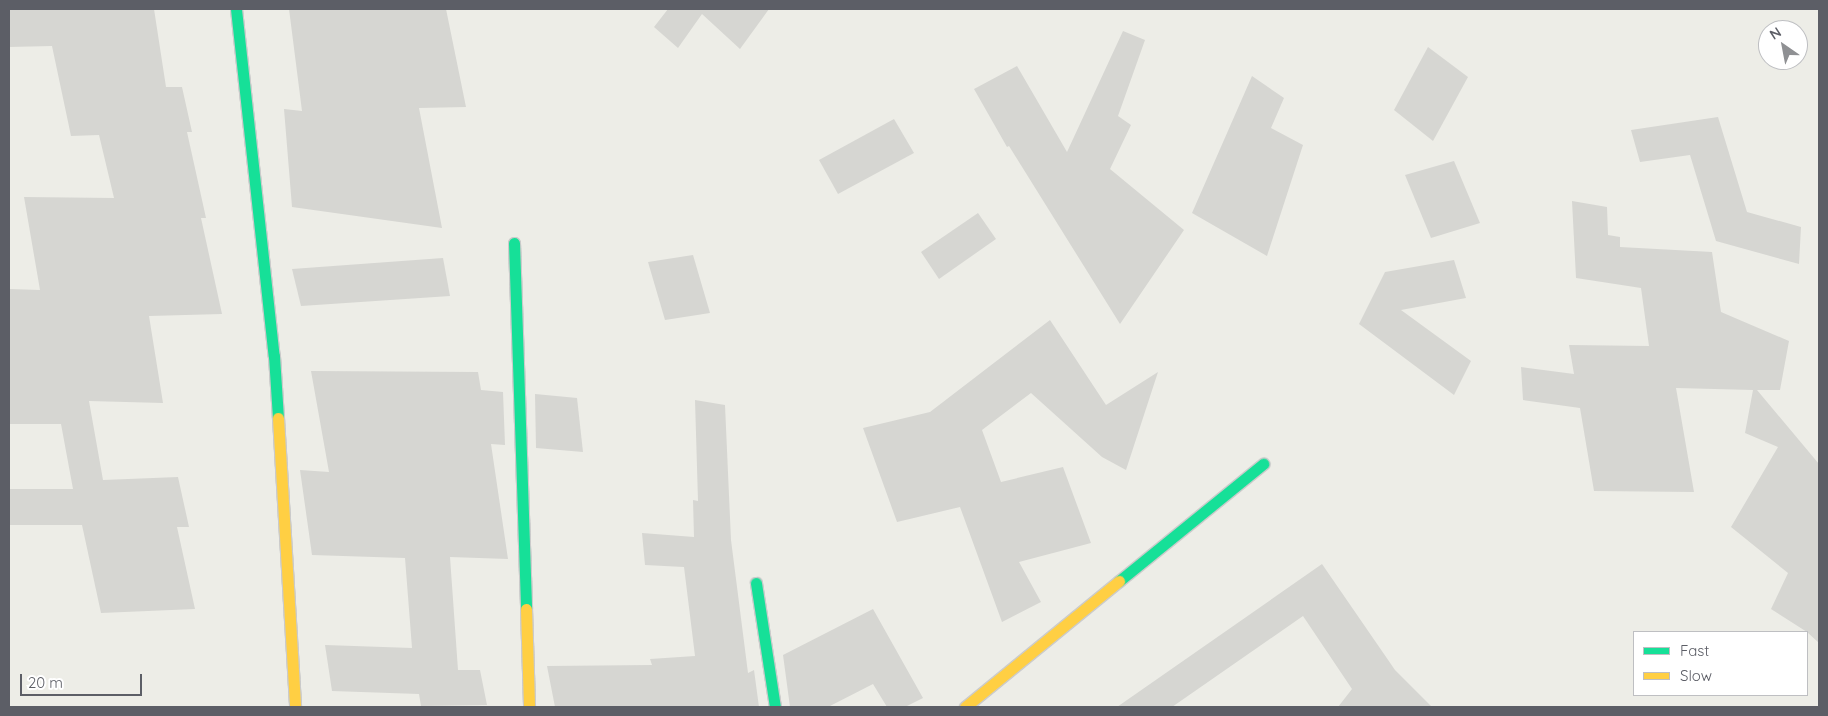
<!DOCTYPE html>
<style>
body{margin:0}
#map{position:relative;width:1828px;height:716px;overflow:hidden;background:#edede7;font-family:Quicksand,sans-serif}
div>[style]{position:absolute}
.building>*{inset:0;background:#d6d6d2}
.roads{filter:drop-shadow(1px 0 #cbcbcb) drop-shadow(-1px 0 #cbcbcb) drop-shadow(0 1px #cbcbcb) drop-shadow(0 -1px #cbcbcb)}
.fast>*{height:11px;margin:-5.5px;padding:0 5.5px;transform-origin:5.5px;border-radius:5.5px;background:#16e098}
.slow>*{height:11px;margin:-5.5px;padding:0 5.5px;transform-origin:5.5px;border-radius:5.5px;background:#ffcf43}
span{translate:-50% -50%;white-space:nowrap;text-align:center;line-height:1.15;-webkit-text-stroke:4.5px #fff;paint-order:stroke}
.frame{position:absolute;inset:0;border:10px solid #5c5e66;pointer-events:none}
.legend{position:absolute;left:1633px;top:631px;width:175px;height:65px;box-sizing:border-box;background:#fff;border:1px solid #bebfc2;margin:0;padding:6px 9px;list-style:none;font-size:15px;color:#5c5e66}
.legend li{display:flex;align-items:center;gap:10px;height:25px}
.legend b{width:25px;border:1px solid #bebfc2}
.north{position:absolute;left:1758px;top:20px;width:50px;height:50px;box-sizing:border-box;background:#fff;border:1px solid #bebfc2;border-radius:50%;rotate:327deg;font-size:14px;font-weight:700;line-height:20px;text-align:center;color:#5c5e66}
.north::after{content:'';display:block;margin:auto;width:18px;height:22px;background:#8f9093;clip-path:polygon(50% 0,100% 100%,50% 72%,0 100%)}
.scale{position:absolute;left:20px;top:674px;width:122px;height:22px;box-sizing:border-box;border:2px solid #5c5e66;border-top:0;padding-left:6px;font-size:15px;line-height:18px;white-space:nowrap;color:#5c5e66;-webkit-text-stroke:4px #fff;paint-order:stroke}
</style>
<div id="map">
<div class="building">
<div style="clip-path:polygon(9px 9px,154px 9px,166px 87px,182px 87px,192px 132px,187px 132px,206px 218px,201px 218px,222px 314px,149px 316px,163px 403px,89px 401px,103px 480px,178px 477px,189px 527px,177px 527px,195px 609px,101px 613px,82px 525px,9px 525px,9px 489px,73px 489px,61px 424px,9px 424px,9px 289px,40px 290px,24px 197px,114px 198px,99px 135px,71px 136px,52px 46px,9px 47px)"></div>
<div style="clip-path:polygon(289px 9px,446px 9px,466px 107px,419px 108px,442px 228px,292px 207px,284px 109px,302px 111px)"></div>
<div style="clip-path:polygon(668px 9px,769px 9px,740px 49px,702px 14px,678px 48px,654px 27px)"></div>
<div style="clip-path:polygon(1123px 31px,1145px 40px,1118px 116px,1131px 125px,1110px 169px,1184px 230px,1120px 324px,1009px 146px,1007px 147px,974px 89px,1017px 66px,1067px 152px)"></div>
<div style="clip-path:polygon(1428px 47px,1468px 77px,1433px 141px,1394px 110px)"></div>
<div style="clip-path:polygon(1252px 76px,1284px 98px,1271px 128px,1303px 145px,1267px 256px,1192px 213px)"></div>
<div style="clip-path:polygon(1718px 117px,1747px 212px,1801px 227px,1799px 264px,1716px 241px,1690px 155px,1640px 162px,1631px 130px)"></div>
<div style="clip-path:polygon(894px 119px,914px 153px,838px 194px,819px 160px)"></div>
<div style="clip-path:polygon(1454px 161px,1480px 223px,1431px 238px,1405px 175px)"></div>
<div style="clip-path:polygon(1572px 201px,1607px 207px,1608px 235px,1620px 237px,1620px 247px,1712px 252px,1721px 312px,1789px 341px,1780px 390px,1757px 390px,1819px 464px,1819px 643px,1807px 632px,1771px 609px,1788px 573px,1731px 527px,1778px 447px,1745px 433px,1753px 390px,1676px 388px,1694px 492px,1594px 491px,1580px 408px,1523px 400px,1521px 367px,1574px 374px,1569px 345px,1649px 346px,1641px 288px,1576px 278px)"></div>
<div style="clip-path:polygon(978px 213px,996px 239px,939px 279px,921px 252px)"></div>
<div style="clip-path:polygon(693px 255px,710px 313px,665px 320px,648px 262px)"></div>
<div style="clip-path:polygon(443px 258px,450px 296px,301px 306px,292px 269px)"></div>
<div style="clip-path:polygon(1454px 260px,1466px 298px,1401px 310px,1471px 361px,1454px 395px,1359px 324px,1385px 272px)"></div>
<div style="clip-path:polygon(1050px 320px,1106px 405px,1158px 372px,1126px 470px,1102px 457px,1031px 393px,982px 430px,1001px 482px,1063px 467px,1091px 543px,1019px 562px,1041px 602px,1002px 622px,960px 507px,897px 522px,863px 428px,930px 412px)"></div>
<div style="clip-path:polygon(311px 371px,478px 372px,481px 390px,503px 392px,505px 445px,491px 444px,508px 559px,450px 557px,458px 670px,480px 670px,487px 705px,421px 706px,419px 694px,332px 691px,325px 645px,412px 648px,405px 558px,312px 555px,300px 470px,329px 472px)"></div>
<div style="clip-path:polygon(535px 394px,577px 398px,583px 452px,536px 448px)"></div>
<div style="clip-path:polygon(695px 400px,725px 405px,731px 540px,748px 673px,754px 670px,759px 707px,555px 707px,547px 666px,652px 665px,650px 659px,695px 656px,684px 567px,645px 565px,642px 533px,694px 537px,693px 500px,698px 501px)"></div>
<div style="clip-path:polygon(1322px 564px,1395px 670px,1432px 707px,1338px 707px,1352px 689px,1303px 616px,1172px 707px,1117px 707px)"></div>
<div style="clip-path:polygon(873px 609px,923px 698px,905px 707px,887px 707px,873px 684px,828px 707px,790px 707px,783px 655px)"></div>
</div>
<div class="roads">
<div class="fast">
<div style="left:236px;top:9px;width:349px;rotate:83.8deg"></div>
<div style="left:274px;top:356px;width:62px;rotate:86.3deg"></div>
<div style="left:514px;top:243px;width:366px;rotate:88.1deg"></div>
<div style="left:1119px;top:581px;width:186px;rotate:-39.1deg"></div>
<div style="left:756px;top:583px;width:125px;rotate:81.3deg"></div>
</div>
<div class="slow">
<div style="left:278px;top:418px;width:289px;rotate:86.6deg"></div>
<div style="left:526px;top:609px;width:98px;rotate:88.2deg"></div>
<div style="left:965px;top:707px;width:199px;rotate:-39.3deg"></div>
</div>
</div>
<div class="frame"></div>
<ul class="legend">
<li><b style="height:6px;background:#16e098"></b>Fast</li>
<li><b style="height:6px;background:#ffcf43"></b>Slow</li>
</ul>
<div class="north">N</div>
<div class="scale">20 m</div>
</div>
